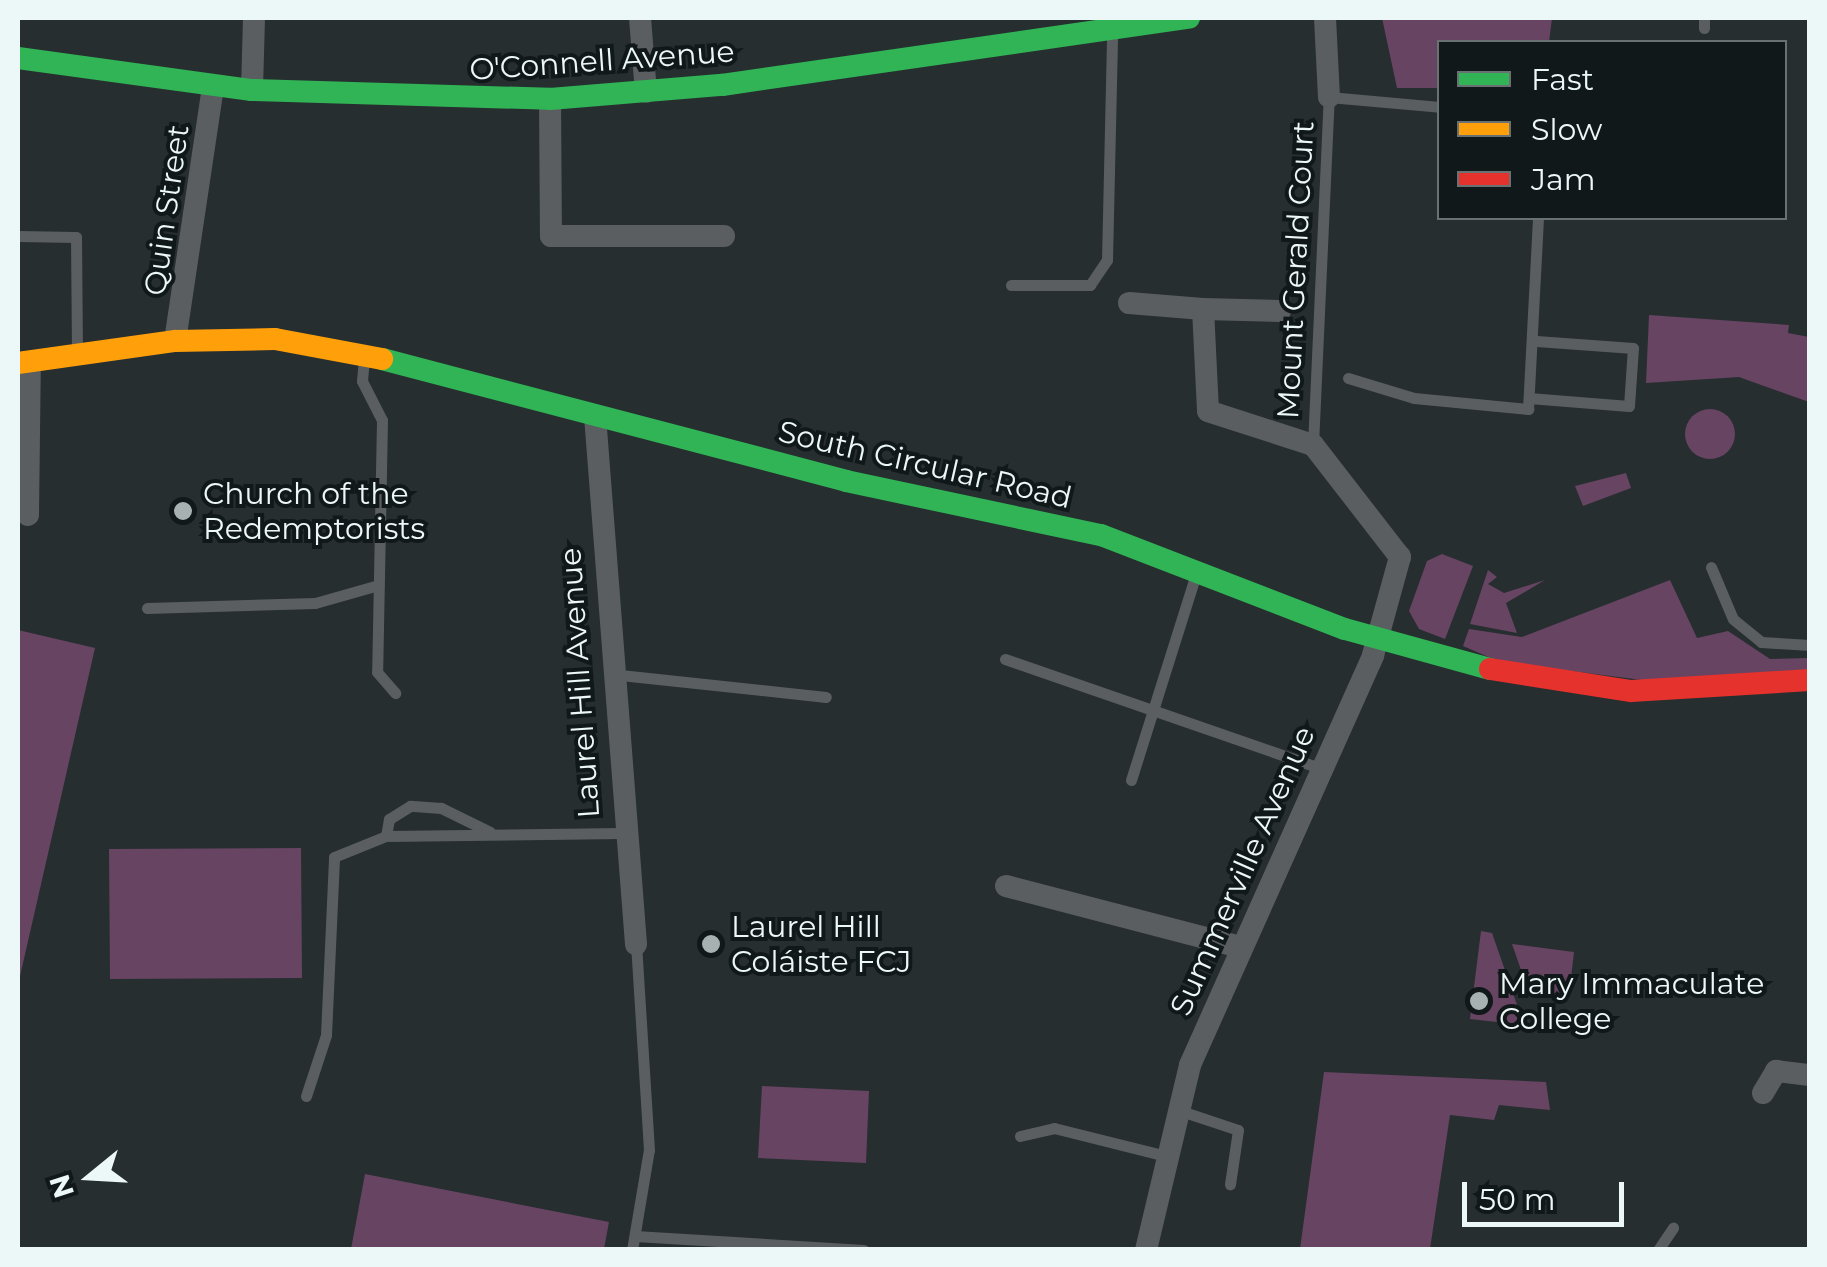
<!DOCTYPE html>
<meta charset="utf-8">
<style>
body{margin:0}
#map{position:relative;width:1827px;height:1267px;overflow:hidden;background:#262e30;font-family:Montserrat,sans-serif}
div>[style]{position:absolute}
.green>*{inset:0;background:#674462}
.round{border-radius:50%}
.lane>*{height:11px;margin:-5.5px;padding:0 5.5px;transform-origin:5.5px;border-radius:5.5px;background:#5b5e60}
.street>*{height:22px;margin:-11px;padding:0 11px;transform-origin:11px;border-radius:11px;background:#5b5e60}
.fast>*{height:22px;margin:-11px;padding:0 11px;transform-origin:11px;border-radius:11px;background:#30b455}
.slow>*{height:22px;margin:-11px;padding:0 11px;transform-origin:11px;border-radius:11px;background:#ff9f0a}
.jam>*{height:22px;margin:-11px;padding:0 11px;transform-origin:11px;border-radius:11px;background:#e5322d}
.dots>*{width:28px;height:28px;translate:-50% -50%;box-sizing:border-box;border:5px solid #11181a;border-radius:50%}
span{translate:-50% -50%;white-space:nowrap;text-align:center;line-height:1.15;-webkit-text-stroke:8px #11181a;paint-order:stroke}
.street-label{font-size:30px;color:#ecf7f8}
.poi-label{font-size:30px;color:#ecf7f8}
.left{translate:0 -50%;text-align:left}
.frame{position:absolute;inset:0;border:20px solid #ecf7f8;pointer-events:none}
.legend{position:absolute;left:1437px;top:40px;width:350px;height:180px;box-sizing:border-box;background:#11181a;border:2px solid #697173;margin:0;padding:12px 18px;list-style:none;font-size:30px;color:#ecf7f8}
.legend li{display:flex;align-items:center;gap:20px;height:50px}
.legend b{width:50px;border:2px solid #697173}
.north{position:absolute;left:40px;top:1127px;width:100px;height:100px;-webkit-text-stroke:8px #11181a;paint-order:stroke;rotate:252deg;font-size:28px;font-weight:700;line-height:40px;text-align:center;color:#ecf7f8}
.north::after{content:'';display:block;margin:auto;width:35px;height:45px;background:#ecf7f8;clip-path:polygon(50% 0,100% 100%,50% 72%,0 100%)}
.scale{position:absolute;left:1462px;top:1182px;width:162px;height:45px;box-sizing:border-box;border:5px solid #ecf7f8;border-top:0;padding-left:12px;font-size:30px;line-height:35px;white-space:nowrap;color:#ecf7f8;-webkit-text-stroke:8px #11181a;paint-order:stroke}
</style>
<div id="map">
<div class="green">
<div style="clip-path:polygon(1382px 18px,1552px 18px,1549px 42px,1440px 42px,1439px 88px,1397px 88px)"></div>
<div style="clip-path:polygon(1649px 315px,1789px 325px,1788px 333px,1809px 337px,1809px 402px,1739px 377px,1646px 383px)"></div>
<div class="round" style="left:1685px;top:409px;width:50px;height:50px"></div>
<div style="clip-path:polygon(1626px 473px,1631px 488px,1583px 506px,1575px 486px)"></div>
<div style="clip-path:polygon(1442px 554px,1473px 566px,1445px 639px,1419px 629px,1409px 611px,1427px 561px)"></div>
<div style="clip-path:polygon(1488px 570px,1497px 577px,1488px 584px,1504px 593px,1545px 580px,1506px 603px,1517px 633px,1470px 624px)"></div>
<div style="clip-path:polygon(1670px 580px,1697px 638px,1728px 631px,1770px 659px,1809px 658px,1809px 670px,1642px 680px,1500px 662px,1463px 646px,1469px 629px,1522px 637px)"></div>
<div style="clip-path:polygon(18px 630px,95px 648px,18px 985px)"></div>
<div style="clip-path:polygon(301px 848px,302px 978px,110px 979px,109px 849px)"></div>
<div style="clip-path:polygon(1481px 931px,1492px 933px,1524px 1025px,1470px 1019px)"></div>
<div style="clip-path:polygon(1512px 944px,1574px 952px,1569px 995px,1528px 990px)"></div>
<div style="clip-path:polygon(1324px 1072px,1546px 1082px,1550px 1110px,1499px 1105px,1494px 1120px,1450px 1115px,1430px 1249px,1300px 1249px)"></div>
<div style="clip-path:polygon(762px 1086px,869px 1091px,866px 1163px,758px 1158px)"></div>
<div style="clip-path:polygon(365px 1174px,609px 1222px,604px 1249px,351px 1249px)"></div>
</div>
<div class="lane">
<div style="left:1704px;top:18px;width:10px;rotate:90deg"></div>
<div style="left:18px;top:236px;width:58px;rotate:1deg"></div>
<div style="left:76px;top:237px;width:112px;rotate:89.5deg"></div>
<div style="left:1011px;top:285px;width:79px"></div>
<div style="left:1090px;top:285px;width:30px;rotate:-56deg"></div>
<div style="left:1107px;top:260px;width:228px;rotate:-88.7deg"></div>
<div style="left:364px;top:358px;width:23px;rotate:95deg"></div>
<div style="left:362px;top:381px;width:44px;rotate:62.9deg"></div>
<div style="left:382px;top:420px;width:252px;rotate:91.1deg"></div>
<div style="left:377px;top:672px;width:28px;rotate:49deg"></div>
<div style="left:1348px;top:378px;width:69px;rotate:16.9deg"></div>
<div style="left:1414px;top:398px;width:115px;rotate:5.5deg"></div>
<div style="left:1528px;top:409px;width:191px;rotate:-87deg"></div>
<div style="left:1529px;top:398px;width:100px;rotate:4.6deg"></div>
<div style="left:1629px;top:406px;width:58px;rotate:-86.1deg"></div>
<div style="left:1633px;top:348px;width:97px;rotate:-175.9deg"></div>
<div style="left:1313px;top:445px;width:348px;rotate:-87.4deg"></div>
<div style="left:1329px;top:97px;width:111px;rotate:5.1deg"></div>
<div style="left:1711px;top:567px;width:56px;rotate:67.1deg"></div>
<div style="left:1733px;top:619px;width:36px;rotate:39deg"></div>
<div style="left:1761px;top:642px;width:49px;rotate:3.5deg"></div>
<div style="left:147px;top:608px;width:168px;rotate:-1.7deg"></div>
<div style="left:315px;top:603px;width:66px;rotate:-15.9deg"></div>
<div style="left:1005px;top:659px;width:336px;rotate:19.1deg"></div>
<div style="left:611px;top:674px;width:216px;rotate:6.1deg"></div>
<div style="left:1131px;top:780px;width:216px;rotate:-72.5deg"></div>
<div style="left:490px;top:832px;width:55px;rotate:-153.9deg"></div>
<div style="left:441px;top:808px;width:31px;rotate:-176deg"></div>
<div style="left:410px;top:806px;width:25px;rotate:148deg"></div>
<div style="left:389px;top:819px;width:17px;rotate:100deg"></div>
<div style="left:386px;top:836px;width:236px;rotate:-0.7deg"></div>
<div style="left:306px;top:1096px;width:64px;rotate:-71.8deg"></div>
<div style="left:326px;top:1035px;width:178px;rotate:-87.4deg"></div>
<div style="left:334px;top:857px;width:56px;rotate:-22deg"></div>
<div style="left:1178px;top:1110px;width:63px;rotate:18.4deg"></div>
<div style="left:1238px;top:1130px;width:55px;rotate:98.4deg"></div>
<div style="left:1020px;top:1136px;width:35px;rotate:-13deg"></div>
<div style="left:1054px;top:1128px;width:115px;rotate:14deg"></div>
<div style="left:635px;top:1236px;width:229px;rotate:3.5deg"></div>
<div style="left:632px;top:1250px;width:101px;rotate:-80.4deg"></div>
<div style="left:649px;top:1150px;width:206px;rotate:-93.6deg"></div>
<div style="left:1658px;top:1250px;width:27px;rotate:-56deg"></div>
</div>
<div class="street">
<div style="left:640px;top:18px;width:74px;rotate:85.4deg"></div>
<div style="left:1325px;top:18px;width:79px;rotate:87.1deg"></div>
<div style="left:252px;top:90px;width:72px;rotate:-88.4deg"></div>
<div style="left:550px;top:99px;width:137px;rotate:89.6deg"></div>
<div style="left:551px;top:236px;width:173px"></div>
<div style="left:1129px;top:303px;width:74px;rotate:4.6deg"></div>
<div style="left:175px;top:341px;width:258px;rotate:-81.5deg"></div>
<div style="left:595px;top:416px;width:530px;rotate:85.56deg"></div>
<div style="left:28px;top:515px;width:153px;rotate:-89.3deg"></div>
<div style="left:1006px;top:886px;width:238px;rotate:14.6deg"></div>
<div style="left:1763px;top:1093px;width:26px;rotate:-59deg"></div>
<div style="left:1776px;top:1071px;width:34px;rotate:7deg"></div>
<div style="left:1146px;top:1250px;width:190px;rotate:-76.6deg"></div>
<div style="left:1190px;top:1065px;width:449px;rotate:-65.9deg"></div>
<div style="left:1373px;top:655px;width:102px;rotate:-74.6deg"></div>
<div style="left:1400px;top:557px;width:142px;rotate:-127.8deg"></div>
<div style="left:1313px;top:445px;width:110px;rotate:-162.1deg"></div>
<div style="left:1208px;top:411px;width:102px;rotate:-92.8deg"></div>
<div style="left:1203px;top:309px;width:77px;rotate:1.5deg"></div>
</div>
<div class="fast">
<div style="left:18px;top:58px;width:236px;rotate:7.8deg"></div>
<div style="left:252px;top:90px;width:298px;rotate:1.7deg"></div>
<div style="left:550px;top:99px;width:173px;rotate:-4.7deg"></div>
<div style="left:722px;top:85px;width:472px;rotate:-8.2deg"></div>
<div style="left:382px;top:359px;width:480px;rotate:14.7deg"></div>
<div style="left:846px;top:481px;width:261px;rotate:12deg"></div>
<div style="left:1101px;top:535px;width:261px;rotate:21.1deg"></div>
<div style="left:1345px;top:629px;width:150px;rotate:15.4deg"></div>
</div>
<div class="slow">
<div style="left:18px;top:363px;width:159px;rotate:-8deg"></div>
<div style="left:175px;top:341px;width:100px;rotate:-1.1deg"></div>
<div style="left:275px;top:339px;width:109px;rotate:10.6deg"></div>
</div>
<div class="jam">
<div style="left:1490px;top:669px;width:143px;rotate:8.9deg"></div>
<div style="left:1631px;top:691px;width:179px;rotate:-3.5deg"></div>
</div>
<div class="dots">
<div style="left:183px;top:511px;background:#a7b1b2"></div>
<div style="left:711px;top:944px;background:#a7b1b2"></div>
<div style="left:1479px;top:1001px;background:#a7b1b2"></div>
</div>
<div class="street-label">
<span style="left:602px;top:61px;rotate:-4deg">O'Connell Avenue</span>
<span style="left:167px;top:210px;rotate:-82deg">Quin Street</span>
<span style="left:1296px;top:270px;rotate:-87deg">Mount Gerald Court</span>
<span style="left:925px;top:465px;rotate:13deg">South Circular Road</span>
<span style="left:580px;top:683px;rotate:-94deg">Laurel Hill Avenue</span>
<span style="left:1243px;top:871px;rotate:-66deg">Summerville Avenue</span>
</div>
<div class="poi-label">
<span class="left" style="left:203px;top:511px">Church of the<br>Redemptorists</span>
<span class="left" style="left:731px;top:944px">Laurel Hill<br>Coláiste FCJ</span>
<span class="left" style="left:1499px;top:1001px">Mary Immaculate<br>College</span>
</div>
<div class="frame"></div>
<ul class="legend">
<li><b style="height:12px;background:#30b455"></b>Fast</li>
<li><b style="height:12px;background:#ff9f0a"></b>Slow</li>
<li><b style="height:12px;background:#e5322d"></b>Jam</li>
</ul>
<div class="north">N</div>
<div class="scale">50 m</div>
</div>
